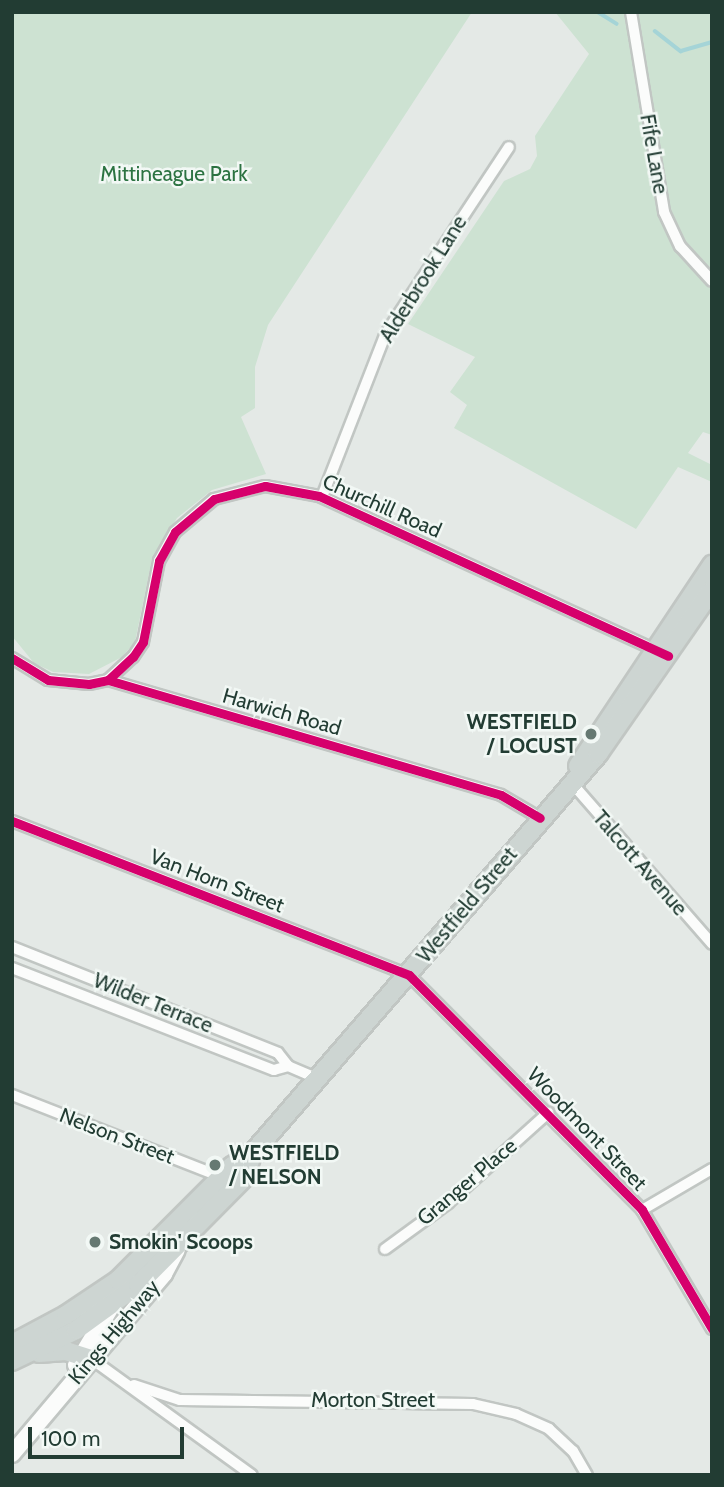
<!DOCTYPE html>
<style>
body{margin:0}
#map{position:relative;width:724px;height:1487px;overflow:hidden;background:#e4e9e6;font-family:Cabin,sans-serif}
div>[style]{position:absolute}
.green>*{inset:0;background:#cde2d2}
.stream>*{height:3.5px;margin:-1.75px;padding:0 1.75px;transform-origin:1.75px;border-radius:1.75px;background:#a5d4d7}
.roads{filter:drop-shadow(2px 0 #c1c6c3) drop-shadow(-2px 0 #c1c6c3) drop-shadow(0 2px #c1c6c3) drop-shadow(0 -2px #c1c6c3)}
.street>*{height:10px;margin:-5px;padding:0 5px;transform-origin:5px;border-radius:5px;background:#fbfcfb}
.secondary>*{height:16px;margin:-8px;padding:0 8px;transform-origin:8px;border-radius:8px;background:#fbfcfb}
.primary>*{height:18px;margin:-9px;padding:0 9px;transform-origin:9px;border-radius:9px;background:#cdd5d2}
.cycleway>*{height:9px;margin:-4.5px;padding:0 4.5px;transform-origin:4.5px;border-radius:4.5px;background:#d6006c}
.dots>*{width:19px;height:19px;translate:-50% -50%;box-sizing:border-box;border:4px solid #f2f8f5;border-radius:50%}
span{translate:-50% -50%;white-space:nowrap;text-align:center;line-height:1.15;-webkit-text-stroke:5px #f2f8f5;paint-order:stroke}
.street-label{font-size:21px;color:#223c33}
.park-label{font-size:21px;color:#2c7342}
.poi-label{font-size:21px;color:#223c33;font-weight:700}
.right{translate:-100% -50%;text-align:right}
.left{translate:0 -50%;text-align:left}
.frame{position:absolute;inset:0;border:14px solid #223c33;pointer-events:none}
.scale{position:absolute;left:28px;top:1427px;width:156px;height:32px;box-sizing:border-box;border:4px solid #223c33;border-top:0;padding-left:9px;font-size:21px;line-height:24px;white-space:nowrap;color:#223c33;-webkit-text-stroke:5px #f2f8f5;paint-order:stroke}
</style>
<div id="map">
<div class="green">
<div style="clip-path:polygon(12px 12px,472px 12px,268px 325px,255px 367px,255px 408px,241px 417px,266px 474px,212px 490px,177px 518px,152px 559px,135px 642px,122px 657px,89px 674px,53px 672px,34px 663px,12px 636px)"></div>
<div style="clip-path:polygon(555px 12px,712px 12px,712px 435px,703px 432px,688px 453px,712px 465px,712px 482px,678px 467px,636px 529px,454px 428px,467px 405px,450px 392px,475px 357px,408px 324px,504px 181px,530px 169px,537px 156px,535px 136px,589px 54px)"></div>
</div>
<div class="stream">
<div style="left:598px;top:12px;width:22px;rotate:32deg"></div>
<div style="left:655px;top:31px;width:33px;rotate:38deg"></div>
<div style="left:681px;top:51px;width:32px;rotate:-16deg"></div>
</div>
<div class="roads">
<div class="street">
<div style="left:631px;top:12px;width:203px;rotate:80.6deg"></div>
<div style="left:664px;top:212px;width:38px;rotate:65deg"></div>
<div style="left:680px;top:246px;width:47px;rotate:47.6deg"></div>
<div style="left:322px;top:497px;width:174px;rotate:-68.7deg"></div>
<div style="left:385px;top:335px;width:225px;rotate:-56.6deg"></div>
<div style="left:12px;top:658px;width:42px;rotate:31.4deg"></div>
<div style="left:48px;top:680px;width:41px;rotate:5.6deg"></div>
<div style="left:89px;top:684px;width:19px;rotate:-12deg"></div>
<div style="left:108px;top:680px;width:409px;rotate:16.3deg"></div>
<div style="left:501px;top:795px;width:45px;rotate:30.5deg"></div>
<div style="left:108px;top:680px;width:34px;rotate:-43deg"></div>
<div style="left:133px;top:657px;width:18px;rotate:-56deg"></div>
<div style="left:143px;top:642px;width:83px;rotate:-78.8deg"></div>
<div style="left:159px;top:561px;width:33px;rotate:-61deg"></div>
<div style="left:175px;top:532px;width:51px;rotate:-40.2deg"></div>
<div style="left:214px;top:499px;width:53px;rotate:-14.3deg"></div>
<div style="left:265px;top:486px;width:55px;rotate:10.5deg"></div>
<div style="left:319px;top:496px;width:374px;rotate:24.6deg"></div>
<div style="left:570px;top:781px;width:216px;rotate:48.9deg"></div>
<div style="left:12px;top:821px;width:426px;rotate:21.2deg"></div>
<div style="left:409px;top:975px;width:331px;rotate:45.2deg"></div>
<div style="left:642px;top:1210px;width:138px;rotate:59.5deg"></div>
<div style="left:12px;top:947px;width:286px;rotate:21.7deg"></div>
<div style="left:278px;top:1053px;width:16px;rotate:52deg"></div>
<div style="left:288px;top:1066px;width:34px;rotate:23deg"></div>
<div style="left:12px;top:968px;width:281px;rotate:21.3deg"></div>
<div style="left:274px;top:1070px;width:15px;rotate:-16deg"></div>
<div style="left:12px;top:1095px;width:225px;rotate:21.4deg"></div>
<div style="left:642px;top:1210px;width:81px;rotate:-30.4deg"></div>
<div style="left:385px;top:1249px;width:78px;rotate:-36.1deg"></div>
<div style="left:448px;top:1203px;width:135px;rotate:-42deg"></div>
<div style="left:93px;top:1360px;width:196px;rotate:35.9deg"></div>
<div style="left:134px;top:1385px;width:48px;rotate:18.1deg"></div>
<div style="left:180px;top:1400px;width:293px;rotate:0.8deg"></div>
<div style="left:473px;top:1404px;width:44px;rotate:13.1deg"></div>
<div style="left:516px;top:1414px;width:36px;rotate:24deg"></div>
<div style="left:549px;top:1429px;width:33px;rotate:43deg"></div>
<div style="left:573px;top:1451px;width:28px;rotate:60deg"></div>
</div>
<div class="secondary">
<div style="left:76px;top:1365px;width:71px;rotate:-58.8deg"></div>
<div style="left:12px;top:1454px;width:236px;rotate:-49.8deg"></div>
<div style="left:164px;top:1274px;width:27px;rotate:-62deg"></div>
</div>
<div class="primary">
<div style="left:578px;top:766px;width:242px;rotate:-56.3deg"></div>
<div style="left:12px;top:1344px;width:61px;rotate:-28.2deg"></div>
<div style="left:66px;top:1315px;width:63px;rotate:-33.9deg"></div>
<div style="left:118px;top:1280px;width:161px;rotate:-45deg"></div>
<div style="left:232px;top:1166px;width:23px;rotate:-31deg"></div>
<div style="left:252px;top:1154px;width:529px;rotate:-49.14deg"></div>
<div style="left:598px;top:754px;width:200px;rotate:-55.2deg"></div>
<div style="left:39px;top:1353px;width:27px;rotate:-4deg"></div>
<div style="left:66px;top:1351px;width:28px;rotate:18deg"></div>
<div style="left:12px;top:1361px;width:71px;rotate:-25.8deg"></div>
<div style="left:76px;top:1330px;width:77px;rotate:-36deg"></div>
<div style="left:138px;top:1285px;width:152px;rotate:-45.3deg"></div>
<div style="left:245px;top:1177px;width:24px;rotate:-73deg"></div>
</div>
</div>
<div class="cycleway">
<div style="left:12px;top:658px;width:42px;rotate:31.4deg"></div>
<div style="left:48px;top:680px;width:41px;rotate:5.6deg"></div>
<div style="left:89px;top:684px;width:19px;rotate:-12deg"></div>
<div style="left:108px;top:680px;width:409px;rotate:16.3deg"></div>
<div style="left:501px;top:795px;width:45px;rotate:30.5deg"></div>
<div style="left:108px;top:680px;width:34px;rotate:-43deg"></div>
<div style="left:133px;top:657px;width:18px;rotate:-56deg"></div>
<div style="left:143px;top:642px;width:83px;rotate:-78.8deg"></div>
<div style="left:159px;top:561px;width:33px;rotate:-61deg"></div>
<div style="left:175px;top:532px;width:51px;rotate:-40.2deg"></div>
<div style="left:214px;top:499px;width:53px;rotate:-14.3deg"></div>
<div style="left:265px;top:486px;width:55px;rotate:10.5deg"></div>
<div style="left:319px;top:496px;width:384px;rotate:24.6deg"></div>
<div style="left:12px;top:821px;width:426px;rotate:21.2deg"></div>
<div style="left:409px;top:975px;width:331px;rotate:45.2deg"></div>
<div style="left:642px;top:1210px;width:138px;rotate:59.5deg"></div>
</div>
<div class="dots">
<div style="left:591px;top:734px;background:#667972"></div>
<div style="left:215px;top:1165px;background:#667972"></div>
<div style="left:95px;top:1242px;background:#667972"></div>
</div>
<div class="street-label">
<span style="left:654px;top:154px;rotate:80deg">Fife Lane</span>
<span style="left:423px;top:279px;rotate:-58deg">Alderbrook Lane</span>
<span style="left:382px;top:506px;rotate:24deg">Churchill Road</span>
<span style="left:282px;top:712px;rotate:16deg">Harwich Road</span>
<span style="left:640px;top:863px;rotate:49deg">Talcott Avenue</span>
<span style="left:217px;top:881px;rotate:21deg">Van Horn Street</span>
<span style="left:467px;top:905px;rotate:-50deg">Westfield Street</span>
<span style="left:153px;top:1003px;rotate:22deg">Wilder Terrace</span>
<span style="left:587px;top:1129px;rotate:46deg">Woodmont Street</span>
<span style="left:117px;top:1136px;rotate:21deg">Nelson Street</span>
<span style="left:467px;top:1182px;rotate:-40deg">Granger Place</span>
<span style="left:114px;top:1332px;rotate:-50deg">Kings Highway</span>
<span style="left:373px;top:1400px">Morton Street</span>
</div>
<div class="park-label">
<span style="left:174px;top:174px">Mittineague Park</span>
</div>
<div class="poi-label">
<span class="right" style="left:577px;top:734px">WESTFIELD<br>/ LOCUST</span>
<span class="left" style="left:229px;top:1165px">WESTFIELD<br>/ NELSON</span>
<span class="left" style="left:109px;top:1242px">Smokin' Scoops</span>
</div>
<div class="frame"></div>
<div class="scale">100 m</div>
</div>
